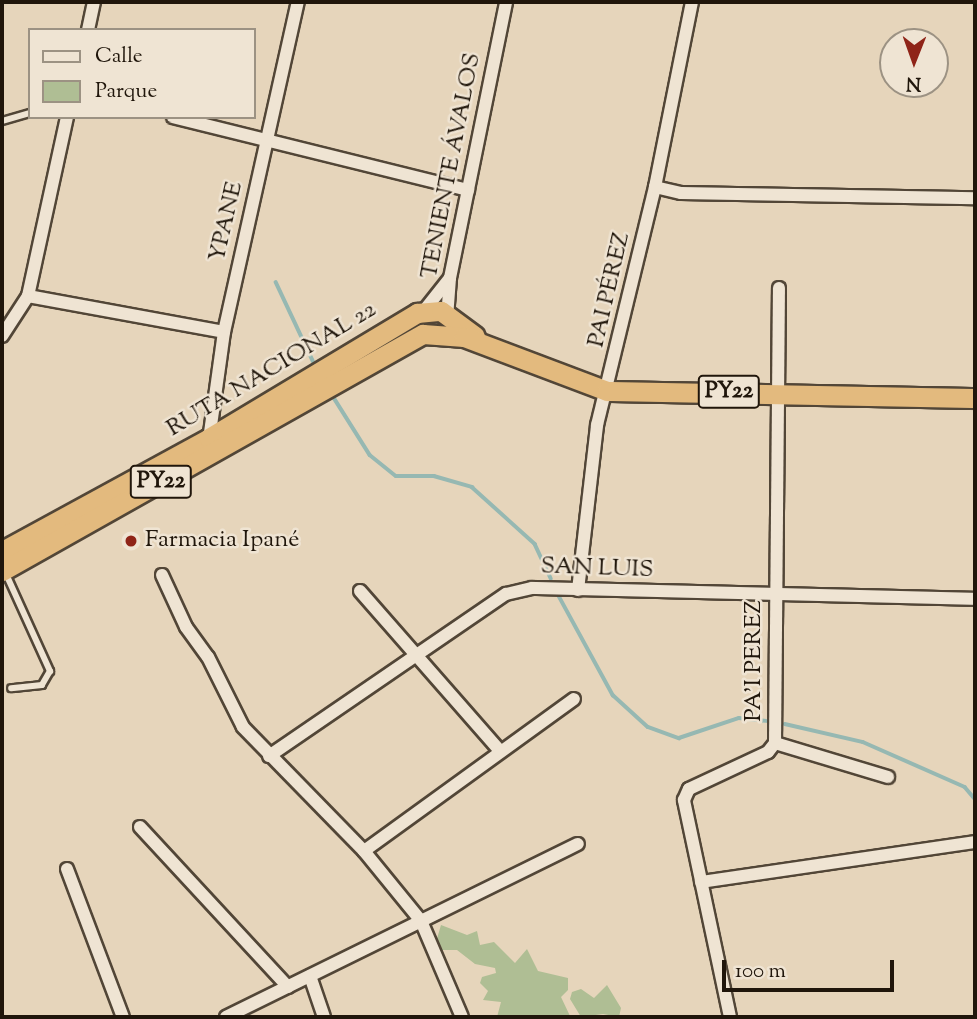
<!DOCTYPE html>
<meta charset="utf-8">
<style>
body{margin:0}
#map{position:relative;width:977px;height:1019px;overflow:hidden;background:#e6d5bb;font-family:"Sorts Mill Goudy",serif}
div>[style]{position:absolute}
.green>*{inset:0;background:#afbe94}
.stream>*{height:3.5px;margin:-1.75px;padding:0 1.75px;transform-origin:1.75px;border-radius:1.75px;background:#96b8b2}
.roads{filter:drop-shadow(2px 0 #524637) drop-shadow(-2px 0 #524637) drop-shadow(0 2px #524637) drop-shadow(0 -2px #524637)}
.service>*{height:6px;margin:-3px;padding:0 3px;transform-origin:3px;border-radius:3px;background:#efe4d3}
.minor>*{height:12px;margin:-6px;padding:0 6px;transform-origin:6px;border-radius:6px;background:#efe4d3}
.trunk>*{height:19px;margin:-9.5px;padding:0 9.5px;transform-origin:9.5px;border-radius:9.5px;background:#e3ba7e}
.dots>*{width:19px;height:19px;translate:-50% -50%;box-sizing:border-box;border:4px solid #efe4d3;border-radius:50%}
span{translate:-50% -50%;white-space:nowrap;text-align:center;line-height:1.15;-webkit-text-stroke:5px #efe4d3;paint-order:stroke}
.shield-label span{padding:2px 5px;background:#efe4d3;border:2px solid;border-radius:5px;-webkit-text-stroke-width:0}
.shield-label{font-size:23px;color:#20160b;font-weight:700}
.street-label{font-size:24px;color:#20160b}
.poi-label{font-size:24px;color:#20160b}
.left{translate:0 -50%;text-align:left}
.frame{position:absolute;inset:0;border:4px solid #20160b;pointer-events:none}
.legend{position:absolute;left:28px;top:28px;width:228px;height:91px;box-sizing:border-box;background:#efe4d3;border:2px solid #9c9283;margin:0;padding:9px 12px;list-style:none;font-size:21px;color:#20160b}
.legend li{display:flex;align-items:center;gap:14px;height:35px}
.legend b{width:35px;border:2px solid #9c9283}
.north{position:absolute;left:879px;top:28px;width:70px;height:70px;box-sizing:border-box;background:#efe4d3;border:2px solid #9c9283;border-radius:50%;rotate:181deg;font-size:19px;font-weight:700;line-height:28px;text-align:center;color:#20160b}
.north::after{content:'';display:block;margin:auto;width:24px;height:32px;background:#8f2418;clip-path:polygon(50% 0,100% 100%,50% 72%,0 100%)}
.scale{position:absolute;left:722px;top:960px;width:172px;height:32px;box-sizing:border-box;border:4px solid #20160b;border-top:0;padding-left:9px;font-size:21px;line-height:24px;white-space:nowrap;color:#20160b;-webkit-text-stroke:5px #efe4d3;paint-order:stroke}
</style>
<div id="map">
<div class="green">
<div style="clip-path:polygon(441px 925px,467px 935px,477px 931px,480px 945px,494px 942px,515px 963px,527px 949px,538px 971px,568px 978px,568px 990px,561px 997px,570px 1016px,497px 1017px,501px 1002px,483px 1000px,488px 991px,480px 983px,482px 977px,496px 973px,495px 968px,475px 964px,457px 950px,442px 950px,436px 942px)"></div>
<div style="clip-path:polygon(607px 985px,621px 1008px,619px 1017px,603px 1014px,581px 1017px,570px 999px,572px 992px,581px 989px,594px 998px)"></div>
</div>
<div class="stream">
<div style="left:276px;top:282px;width:92px;rotate:64.8deg"></div>
<div style="left:331px;top:393px;width:73px;rotate:57.8deg"></div>
<div style="left:370px;top:455px;width:33px;rotate:39deg"></div>
<div style="left:396px;top:476px;width:38px"></div>
<div style="left:434px;top:476px;width:40px;rotate:16deg"></div>
<div style="left:472px;top:487px;width:85px;rotate:42.1deg"></div>
<div style="left:535px;top:544px;width:38px;rotate:65deg"></div>
<div style="left:559px;top:596px;width:113px;rotate:61.4deg"></div>
<div style="left:613px;top:695px;width:47px;rotate:42.4deg"></div>
<div style="left:648px;top:727px;width:33px;rotate:20deg"></div>
<div style="left:679px;top:738px;width:63px;rotate:-18.4deg"></div>
<div style="left:739px;top:718px;width:27px;rotate:6deg"></div>
<div style="left:785px;top:724px;width:80px;rotate:13deg"></div>
<div style="left:863px;top:742px;width:111px;rotate:23.8deg"></div>
<div style="left:965px;top:787px;width:16px;rotate:50deg"></div>
</div>
<div class="roads">
<div class="service">
<div style="left:2px;top:121px;width:29px;rotate:-16deg"></div>
<div style="left:6px;top:574px;width:107px;rotate:65.6deg"></div>
<div style="left:50px;top:671px;width:16px;rotate:120deg"></div>
<div style="left:42px;top:685px;width:31px;rotate:174deg"></div>
</div>
<div class="minor">
<div style="left:88px;top:30px;width:29px;rotate:-78deg"></div>
<div style="left:173px;top:117px;width:304px;rotate:13.9deg"></div>
<div style="left:655px;top:187px;width:27px;rotate:13deg"></div>
<div style="left:681px;top:193px;width:294px;rotate:1deg"></div>
<div style="left:28px;top:296px;width:199px;rotate:10.4deg"></div>
<div style="left:423px;top:312px;width:43px;rotate:-51.5deg"></div>
<div style="left:447px;top:318px;width:40px;rotate:-85.7deg"></div>
<div style="left:450px;top:278px;width:282px;rotate:-78.5deg"></div>
<div style="left:2px;top:336px;width:48px;rotate:-57deg"></div>
<div style="left:28px;top:296px;width:183px;rotate:-77.7deg"></div>
<div style="left:209px;top:440px;width:109px;rotate:-82.1deg"></div>
<div style="left:224px;top:332px;width:338px;rotate:-77.4deg"></div>
<div style="left:162px;top:575px;width:57px;rotate:65.2deg"></div>
<div style="left:186px;top:627px;width:37px;rotate:54deg"></div>
<div style="left:208px;top:657px;width:78px;rotate:63.4deg"></div>
<div style="left:243px;top:727px;width:173px;rotate:45.7deg"></div>
<div style="left:364px;top:851px;width:90px;rotate:50.8deg"></div>
<div style="left:421px;top:921px;width:104px;rotate:66.9deg"></div>
<div style="left:578px;top:590px;width:166px;rotate:-83.4deg"></div>
<div style="left:597px;top:425px;width:245px;rotate:-76.3deg"></div>
<div style="left:655px;top:187px;width:189px;rotate:-78.7deg"></div>
<div style="left:360px;top:591px;width:211px;rotate:48.8deg"></div>
<div style="left:775px;top:743px;width:118px;rotate:16.7deg"></div>
<div style="left:269px;top:756px;width:287px;rotate:-34.4deg"></div>
<div style="left:506px;top:594px;width:27px;rotate:-13deg"></div>
<div style="left:532px;top:588px;width:443px;rotate:1.4deg"></div>
<div style="left:140px;top:827px;width:218px;rotate:47.2deg"></div>
<div style="left:364px;top:851px;width:259px;rotate:-35.9deg"></div>
<div style="left:67px;top:869px;width:158px;rotate:69.3deg"></div>
<div style="left:701px;top:882px;width:277px;rotate:-8.3deg"></div>
<div style="left:310px;top:976px;width:43px;rotate:71.1deg"></div>
<div style="left:226px;top:1017px;width:392px;rotate:-26.2deg"></div>
<div style="left:730px;top:1017px;width:222px;rotate:-102deg"></div>
<div style="left:684px;top:800px;width:12px;rotate:-66deg"></div>
<div style="left:689px;top:789px;width:87px;rotate:-25.1deg"></div>
<div style="left:768px;top:752px;width:11px;rotate:-52deg"></div>
<div style="left:775px;top:743px;width:455px;rotate:-89.5deg"></div>
</div>
<div class="trunk">
<div style="left:2px;top:551px;width:236px;rotate:-28.6deg"></div>
<div style="left:209px;top:438px;width:243px;rotate:-31deg"></div>
<div style="left:417px;top:313px;width:24px;rotate:-5deg"></div>
<div style="left:441px;top:311px;width:42px;rotate:36.3deg"></div>
<div style="left:2px;top:571px;width:483px;rotate:-29.4deg"></div>
<div style="left:423px;top:334px;width:41px;rotate:4.2deg"></div>
<div style="left:464px;top:337px;width:153px;rotate:20.7deg"></div>
<div style="left:607px;top:391px;width:368px;rotate:1.1deg"></div>
</div>
</div>
<div class="dots">
<div style="left:131px;top:541px;background:#8f2418"></div>
</div>
<div class="shield-label">
<span style="left:729px;top:392px">PY22</span>
<span style="left:161px;top:482px">PY22</span>
</div>
<div class="street-label">
<span style="left:452px;top:166px;rotate:-79deg">TENIENTE ÁVALOS</span>
<span style="left:227px;top:222px;rotate:-77deg">YPANE</span>
<span style="left:610px;top:290px;rotate:-77deg">PAI PÉREZ</span>
<span style="left:272px;top:370px;rotate:-31deg">RUTA NACIONAL 22</span>
<span style="left:597px;top:569px;rotate:2deg">SAN LUIS</span>
<span style="left:755px;top:661px;rotate:-90deg">PA'I PEREZ</span>
</div>
<div class="poi-label">
<span class="left" style="left:145px;top:541px">Farmacia Ipané</span>
</div>
<div class="frame"></div>
<ul class="legend">
<li><b style="height:9px;background:#efe4d3"></b>Calle</li>
<li><b style="height:19px;background:#afbe94"></b>Parque</li>
</ul>
<div class="north">N</div>
<div class="scale">100 m</div>
</div>
